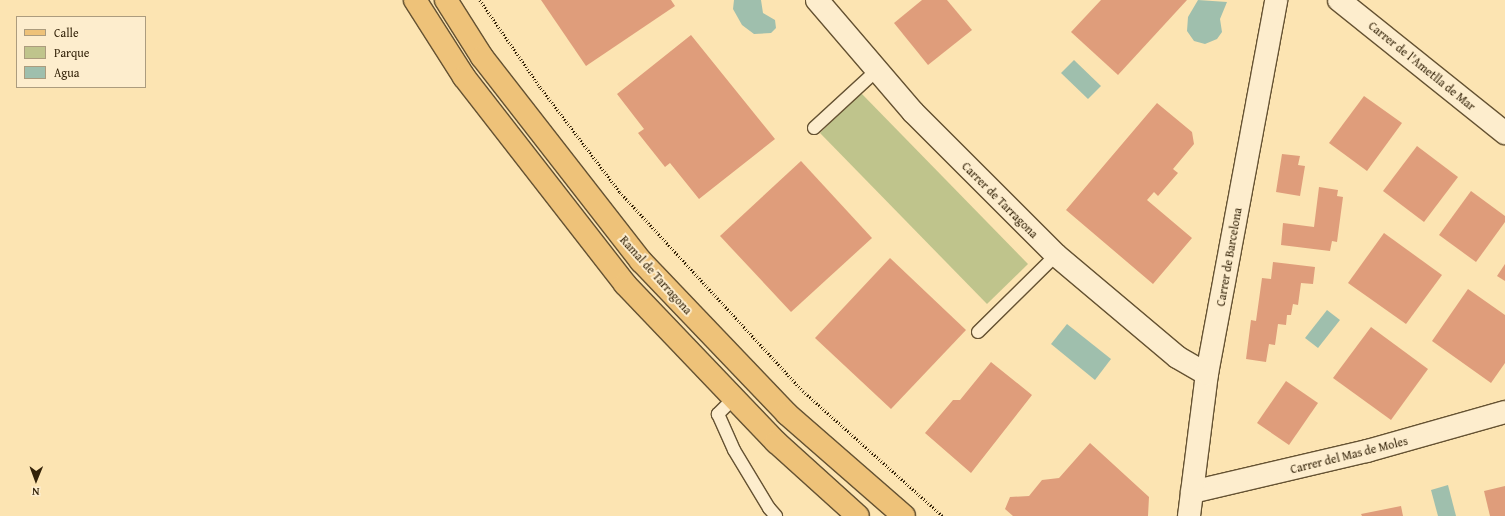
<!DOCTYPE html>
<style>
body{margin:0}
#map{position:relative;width:1505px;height:516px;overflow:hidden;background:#fce4b2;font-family:"Gentium Book Plus",serif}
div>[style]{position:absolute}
.green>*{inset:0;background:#bfc48c}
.water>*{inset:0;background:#9fbfad}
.building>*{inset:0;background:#df9d7b}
.path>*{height:2.5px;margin-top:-1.25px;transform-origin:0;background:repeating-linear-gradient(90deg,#332208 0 1px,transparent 0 3px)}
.roads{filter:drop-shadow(1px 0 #655232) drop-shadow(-1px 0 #655232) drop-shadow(0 1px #655232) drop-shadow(0 -1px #655232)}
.lane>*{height:12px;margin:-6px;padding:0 6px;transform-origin:6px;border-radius:6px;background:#fdedcd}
.street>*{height:22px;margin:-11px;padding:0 11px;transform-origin:11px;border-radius:11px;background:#fdedcd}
.primary>*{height:22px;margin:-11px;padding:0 11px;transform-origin:11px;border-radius:11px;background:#eec279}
span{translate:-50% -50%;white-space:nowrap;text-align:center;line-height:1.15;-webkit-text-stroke:4px #fdedcd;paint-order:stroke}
.street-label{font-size:12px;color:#332208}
.legend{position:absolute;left:16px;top:16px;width:130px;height:72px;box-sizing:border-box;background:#fdedcd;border:1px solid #ac9c7e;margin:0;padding:5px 7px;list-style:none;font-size:12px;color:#332208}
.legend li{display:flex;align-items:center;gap:8px;height:20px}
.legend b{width:20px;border:1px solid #ac9c7e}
.north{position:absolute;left:16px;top:460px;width:40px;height:40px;-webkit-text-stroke:3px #fdedcd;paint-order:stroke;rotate:181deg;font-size:11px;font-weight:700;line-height:16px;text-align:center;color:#332208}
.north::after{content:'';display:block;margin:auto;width:14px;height:18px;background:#332208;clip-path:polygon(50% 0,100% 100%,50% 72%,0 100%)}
</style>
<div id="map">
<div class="green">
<div style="clip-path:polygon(861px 93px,1028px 264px,987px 304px,820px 133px)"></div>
</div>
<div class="water">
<div style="clip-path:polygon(734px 0,761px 0,763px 13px,775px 20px,776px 28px,771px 33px,754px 34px,742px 25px,733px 9px)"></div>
<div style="clip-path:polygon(1198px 0,1227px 2px,1220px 19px,1222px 32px,1217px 39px,1205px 44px,1194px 41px,1187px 31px,1188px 17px)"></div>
<div style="clip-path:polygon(1074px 60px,1101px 86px,1088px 99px,1061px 73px)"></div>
<div style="clip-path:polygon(1327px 310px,1340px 320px,1318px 348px,1305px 338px)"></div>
<div style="clip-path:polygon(1067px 324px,1111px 359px,1095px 380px,1051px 344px)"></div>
<div style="clip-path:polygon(1448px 485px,1456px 516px,1438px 516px,1431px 490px)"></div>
</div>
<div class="building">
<div style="clip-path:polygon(541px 0,671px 0,675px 6px,586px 66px)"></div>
<div style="clip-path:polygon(922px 0,947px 0,972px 30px,928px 65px,894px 23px)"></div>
<div style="clip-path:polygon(1101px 0,1187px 0,1118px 75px,1071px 32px)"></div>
<div style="clip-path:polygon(691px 35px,775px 139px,699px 199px,670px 163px,665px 167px,638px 133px,644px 129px,617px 94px)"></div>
<div style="clip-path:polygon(1364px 96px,1402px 123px,1367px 171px,1329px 143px)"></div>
<div style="clip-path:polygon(1157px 103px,1192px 132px,1194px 144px,1173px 169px,1178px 173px,1158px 196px,1154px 192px,1147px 200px,1192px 238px,1153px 284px,1066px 210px)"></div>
<div style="clip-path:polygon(1417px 146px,1458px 177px,1424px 222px,1383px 191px)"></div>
<div style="clip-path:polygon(1282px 154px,1300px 156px,1298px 165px,1305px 166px,1300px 196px,1276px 192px)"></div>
<div style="clip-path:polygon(801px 161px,872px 238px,791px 312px,720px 236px)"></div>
<div style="clip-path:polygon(1319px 187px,1338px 190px,1337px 196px,1343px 197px,1337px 242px,1332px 241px,1330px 251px,1281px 245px,1283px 223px,1314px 227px)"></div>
<div style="clip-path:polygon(1471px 191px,1505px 216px,1505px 222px,1476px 262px,1439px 235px)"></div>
<div style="clip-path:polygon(1384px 233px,1442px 275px,1406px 324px,1348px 283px)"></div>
<div style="clip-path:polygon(890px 258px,966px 330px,891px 409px,815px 338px)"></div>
<div style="clip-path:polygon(1273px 262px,1315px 267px,1313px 284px,1301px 283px,1298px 305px,1293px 304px,1291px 315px,1287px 315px,1286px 325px,1278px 324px,1275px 345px,1269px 344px,1266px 362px,1246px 359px,1251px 320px,1256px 321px,1262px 278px,1271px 279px)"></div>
<div style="clip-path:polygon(1505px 264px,1505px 281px,1497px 276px)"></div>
<div style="clip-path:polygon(1468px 289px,1505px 315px,1505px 363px,1491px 383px,1432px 341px)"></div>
<div style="clip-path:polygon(1371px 327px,1428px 369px,1391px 420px,1333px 378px)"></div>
<div style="clip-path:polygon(991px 362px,1032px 395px,971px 473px,925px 433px,953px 400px,960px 400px)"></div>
<div style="clip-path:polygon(1286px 381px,1318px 403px,1289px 445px,1257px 423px)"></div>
<div style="clip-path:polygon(1090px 443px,1149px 497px,1148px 516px,1013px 516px,1005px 509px,1010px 497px,1029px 496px,1042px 480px,1059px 478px)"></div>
<div style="clip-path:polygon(1505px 486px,1505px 516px,1490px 516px,1484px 491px)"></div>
<div style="clip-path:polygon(1401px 506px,1403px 516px,1362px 516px,1361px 514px)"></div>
</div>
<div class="path">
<div style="left:480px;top:0;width:107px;rotate:55.3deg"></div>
<div style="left:541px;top:88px;width:131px;rotate:52.8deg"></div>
<div style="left:620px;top:192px;width:270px;rotate:47.4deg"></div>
<div style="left:803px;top:391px;width:188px;rotate:41.8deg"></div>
</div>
<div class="roads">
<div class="lane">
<div style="left:814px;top:128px;width:84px;rotate:-42.6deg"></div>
<div style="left:978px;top:332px;width:110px;rotate:-44.6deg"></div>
<div style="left:734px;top:398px;width:23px;rotate:135deg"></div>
<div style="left:718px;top:414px;width:39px;rotate:66deg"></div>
<div style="left:734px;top:450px;width:68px;rotate:58.9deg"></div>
<div style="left:769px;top:508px;width:11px;rotate:49deg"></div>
</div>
<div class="street">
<div style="left:817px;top:0;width:148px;rotate:49.4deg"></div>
<div style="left:913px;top:112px;width:202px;rotate:45deg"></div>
<div style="left:1056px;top:255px;width:158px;rotate:40.1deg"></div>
<div style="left:1177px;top:357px;width:34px;rotate:30deg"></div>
<div style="left:1339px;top:0;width:213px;rotate:38.7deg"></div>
<div style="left:1192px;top:492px;width:180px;rotate:-13.2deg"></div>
<div style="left:1367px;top:451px;width:143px;rotate:-15.8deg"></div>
<div style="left:1189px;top:516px;width:143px;rotate:-82.8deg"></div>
<div style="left:1207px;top:374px;width:380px;rotate:-79.5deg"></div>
</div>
<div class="primary">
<div style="left:415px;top:0;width:91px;rotate:57.5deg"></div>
<div style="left:464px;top:77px;width:262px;rotate:52.1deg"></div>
<div style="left:625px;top:284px;width:219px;rotate:46.3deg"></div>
<div style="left:776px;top:442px;width:110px;rotate:42.1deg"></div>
<div style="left:446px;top:0;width:67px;rotate:57.7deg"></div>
<div style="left:482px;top:57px;width:259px;rotate:52.1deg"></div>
<div style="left:641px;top:261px;width:211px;rotate:46.3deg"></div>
<div style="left:787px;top:414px;width:155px;rotate:41.1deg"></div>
</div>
</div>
<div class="street-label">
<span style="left:1422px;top:66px;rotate:39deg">Carrer de l'Ametlla de Mar</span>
<span style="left:1000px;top:200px;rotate:45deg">Carrer de Tarragona</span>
<span style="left:1229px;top:257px;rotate:-80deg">Carrer de Barcelona</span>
<span style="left:656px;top:275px;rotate:48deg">Ramal de Tarragona</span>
<span style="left:1349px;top:455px;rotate:-14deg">Carrer del Mas de Moles</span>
</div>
<ul class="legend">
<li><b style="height:5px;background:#eec279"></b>Calle</li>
<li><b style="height:11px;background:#bfc48c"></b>Parque</li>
<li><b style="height:11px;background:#9fbfad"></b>Agua</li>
</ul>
<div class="north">N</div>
</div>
